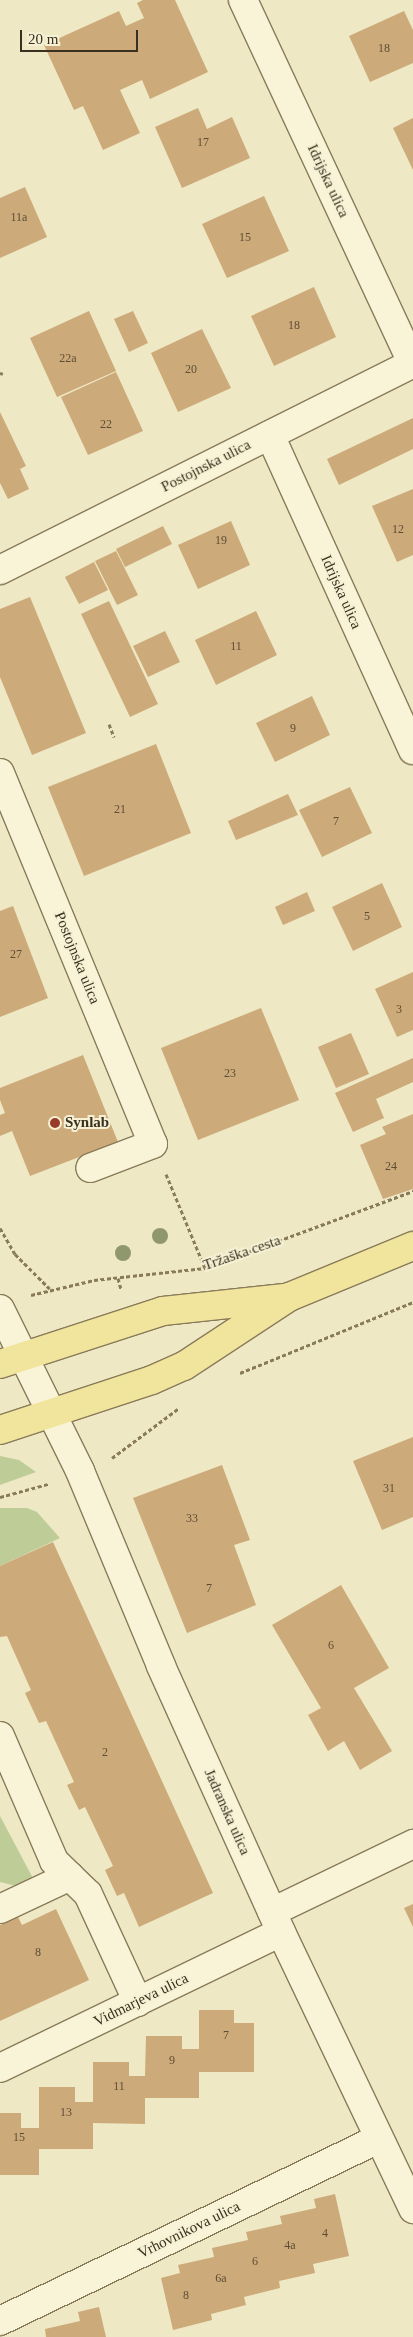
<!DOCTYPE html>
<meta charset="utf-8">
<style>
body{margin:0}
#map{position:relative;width:413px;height:2337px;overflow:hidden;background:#eee8c4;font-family:"Times New Roman",serif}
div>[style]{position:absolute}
.green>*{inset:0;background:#becd98}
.building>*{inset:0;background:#cdaa7a}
.path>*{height:3px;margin-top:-1.5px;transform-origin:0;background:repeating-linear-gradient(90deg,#897b5a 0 4px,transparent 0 6.5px)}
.roads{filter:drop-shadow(1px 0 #897b5a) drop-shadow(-1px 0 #897b5a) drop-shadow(0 1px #897b5a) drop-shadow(0 -1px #897b5a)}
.minor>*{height:28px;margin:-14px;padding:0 14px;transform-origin:14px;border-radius:14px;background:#f9f4d8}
.major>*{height:28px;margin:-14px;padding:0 14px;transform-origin:14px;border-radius:14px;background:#f1e49c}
.trees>*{width:16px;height:16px;margin:-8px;border-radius:50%;background:#8f986d}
.dots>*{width:14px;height:14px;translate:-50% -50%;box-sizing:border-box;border:2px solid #f6f1d4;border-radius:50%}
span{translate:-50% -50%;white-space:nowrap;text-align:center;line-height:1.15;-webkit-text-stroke:4px #f6f1d4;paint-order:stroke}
.number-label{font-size:12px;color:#5e4e36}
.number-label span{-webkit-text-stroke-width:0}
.street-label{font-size:15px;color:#39301f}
.poi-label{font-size:15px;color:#39301f;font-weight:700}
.left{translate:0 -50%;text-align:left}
.scale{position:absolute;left:20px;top:30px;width:118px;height:22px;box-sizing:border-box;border:2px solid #39301f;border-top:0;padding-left:6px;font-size:15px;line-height:18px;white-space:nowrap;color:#39301f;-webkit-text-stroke:4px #f6f1d4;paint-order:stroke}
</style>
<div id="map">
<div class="green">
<div style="clip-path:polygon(0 1456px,19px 1460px,36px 1472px,0 1485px)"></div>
<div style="clip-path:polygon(0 1508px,27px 1508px,37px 1512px,60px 1538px,0 1566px)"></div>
<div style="clip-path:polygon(0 1816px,35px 1882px,24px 1888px,0 1882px)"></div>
</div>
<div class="building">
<div style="clip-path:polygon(143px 0,175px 0,208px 72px,150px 99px,142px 80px,120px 90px,140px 133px,103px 150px,83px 106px,74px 110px,44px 45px,119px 11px,126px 26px,144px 18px,137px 3px)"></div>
<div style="clip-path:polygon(404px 11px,413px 30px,413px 63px,370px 82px,349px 36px)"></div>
<div style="clip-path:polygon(198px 108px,207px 129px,232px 117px,250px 158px,182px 188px,155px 127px)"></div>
<div style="clip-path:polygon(413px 118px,413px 170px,393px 128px)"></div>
<div style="clip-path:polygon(25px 187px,47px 237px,0 258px,0 198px)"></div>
<div style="clip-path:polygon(264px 196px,289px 251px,227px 278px,202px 224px)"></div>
<div style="clip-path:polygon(314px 287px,336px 337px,274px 366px,251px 316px)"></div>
<div style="clip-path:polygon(89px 311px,116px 371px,57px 397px,30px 338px)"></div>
<div style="clip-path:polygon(133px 311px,148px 343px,129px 352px,114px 319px)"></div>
<div style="clip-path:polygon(202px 329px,231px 388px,178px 412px,151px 353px)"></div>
<div style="clip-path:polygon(116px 372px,143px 431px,88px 455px,61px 397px)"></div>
<div style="clip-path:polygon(0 412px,26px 466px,20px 469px,29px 489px,8px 499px,0 483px)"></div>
<div style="clip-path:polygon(413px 418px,413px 449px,339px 485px,327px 459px)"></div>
<div style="clip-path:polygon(413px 489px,413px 555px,397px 562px,372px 506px)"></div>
<div style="clip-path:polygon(231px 521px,250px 565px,198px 589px,178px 545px)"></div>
<div style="clip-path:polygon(163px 526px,172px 544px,125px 567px,116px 549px)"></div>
<div style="clip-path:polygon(116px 551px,138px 595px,117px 605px,95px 561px)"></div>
<div style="clip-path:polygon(94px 562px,108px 590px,79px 604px,65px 577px)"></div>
<div style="clip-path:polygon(30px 597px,86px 733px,32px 755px,0 677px,0 609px)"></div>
<div style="clip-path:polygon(109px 601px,158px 704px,130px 717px,81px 614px)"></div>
<div style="clip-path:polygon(256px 611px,277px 655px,216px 685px,195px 640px)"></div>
<div style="clip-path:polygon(165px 631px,180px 662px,148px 677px,133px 646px)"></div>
<div style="clip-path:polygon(312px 696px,330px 735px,275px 762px,256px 723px)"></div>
<div style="clip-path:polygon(156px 744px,191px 833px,84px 876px,48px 787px)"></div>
<div style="clip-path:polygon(350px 787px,372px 833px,322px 857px,299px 810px)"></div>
<div style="clip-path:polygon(288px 794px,298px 815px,236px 840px,228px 821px)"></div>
<div style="clip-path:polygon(382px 883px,402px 927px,353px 951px,332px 907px)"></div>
<div style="clip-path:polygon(307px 892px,315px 911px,283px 925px,275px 907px)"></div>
<div style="clip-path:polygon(13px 906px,48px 998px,0 1017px,0 911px)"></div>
<div style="clip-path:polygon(413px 972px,413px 1030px,397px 1037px,375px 989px)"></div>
<div style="clip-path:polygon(261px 1008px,299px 1100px,198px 1140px,161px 1048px)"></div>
<div style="clip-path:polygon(351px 1033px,369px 1074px,336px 1088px,318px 1047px)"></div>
<div style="clip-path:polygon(83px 1055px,118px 1142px,30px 1176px,12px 1131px,0 1136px,0 1115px,5px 1113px,0 1100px,0 1088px)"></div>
<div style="clip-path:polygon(413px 1058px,413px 1082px,376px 1099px,384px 1118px,353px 1132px,335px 1093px)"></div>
<div style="clip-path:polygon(413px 1114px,413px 1189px,383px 1199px,360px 1145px,386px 1134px,382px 1127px)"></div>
<div style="clip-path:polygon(413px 1437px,413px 1517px,382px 1530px,353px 1461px)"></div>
<div style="clip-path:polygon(222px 1465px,250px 1540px,234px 1545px,256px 1605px,187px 1633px,133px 1498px)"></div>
<div style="clip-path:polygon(53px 1542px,213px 1893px,139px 1927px,124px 1893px,117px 1896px,105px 1870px,113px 1866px,85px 1807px,79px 1810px,67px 1785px,74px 1782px,46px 1721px,39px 1723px,25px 1693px,31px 1690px,7px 1636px,0 1637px,0 1566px)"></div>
<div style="clip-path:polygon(341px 1585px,389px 1668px,354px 1688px,392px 1751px,360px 1770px,344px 1741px,328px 1751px,308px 1715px,321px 1708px,272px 1625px)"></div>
<div style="clip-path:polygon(413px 1904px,413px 1927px,404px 1908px)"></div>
<div style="clip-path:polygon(56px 1909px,89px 1980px,0 2021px,0 1925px,18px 1917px,22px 1925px)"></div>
<div style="clip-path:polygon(199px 2010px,234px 2010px,234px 2023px,254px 2023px,254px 2072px,199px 2072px,199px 2098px,145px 2098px,145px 2124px,93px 2123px,93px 2149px,39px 2149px,39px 2175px,0 2175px,0 2113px,21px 2113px,21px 2128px,39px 2128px,39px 2087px,75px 2087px,75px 2102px,93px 2102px,93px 2062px,129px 2062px,129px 2076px,145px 2076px,146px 2036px,182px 2036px,182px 2049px,199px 2049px)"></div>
<div style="clip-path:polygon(335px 2194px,349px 2256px,313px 2264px,315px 2273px,279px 2281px,280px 2288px,244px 2297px,246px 2305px,211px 2314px,212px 2320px,173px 2330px,161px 2278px,180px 2273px,178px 2265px,214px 2257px,212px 2248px,248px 2240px,246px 2232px,282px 2224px,280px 2216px,316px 2208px,314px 2199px)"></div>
<div style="clip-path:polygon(99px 2307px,106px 2337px,46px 2337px,45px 2329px,80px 2321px,78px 2312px)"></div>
</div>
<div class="path">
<div style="left:0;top:373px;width:3px;rotate:18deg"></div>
<div style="left:109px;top:724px;width:14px;rotate:69deg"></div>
<div style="left:166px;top:1174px;width:102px;rotate:67.5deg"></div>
<div style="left:0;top:1228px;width:30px;rotate:60deg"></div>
<div style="left:15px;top:1254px;width:49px;rotate:45deg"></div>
<div style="left:118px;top:1278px;width:11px;rotate:75deg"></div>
<div style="left:31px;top:1295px;width:65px;rotate:-13.4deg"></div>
<div style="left:94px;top:1280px;width:112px;rotate:-6.2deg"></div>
<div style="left:205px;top:1268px;width:222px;rotate:-20.3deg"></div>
<div style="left:240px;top:1373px;width:187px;rotate:-22.3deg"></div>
<div style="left:112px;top:1458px;width:84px;rotate:-36.7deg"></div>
<div style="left:0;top:1497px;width:50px;rotate:-15.2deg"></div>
</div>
<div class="roads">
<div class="minor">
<div style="left:243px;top:0;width:400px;rotate:65deg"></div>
<div style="left:270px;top:435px;width:346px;rotate:65.6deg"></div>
<div style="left:0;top:570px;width:462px;rotate:-26.6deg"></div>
<div style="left:0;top:773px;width:401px;rotate:67.6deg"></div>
<div style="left:153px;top:1144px;width:67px;rotate:159.1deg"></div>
<div style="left:0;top:1309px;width:181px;rotate:63.7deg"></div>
<div style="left:80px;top:1471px;width:211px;rotate:67.4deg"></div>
<div style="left:161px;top:1666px;width:292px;rotate:65.7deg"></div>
<div style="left:281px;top:1932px;width:307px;rotate:64.5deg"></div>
<div style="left:0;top:1736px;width:136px;rotate:66.6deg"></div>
<div style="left:54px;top:1861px;width:47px;rotate:44.1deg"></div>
<div style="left:88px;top:1894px;width:119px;rotate:65.2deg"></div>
<div style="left:0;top:1909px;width:77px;rotate:-25.2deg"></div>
<div style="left:272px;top:1912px;width:157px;rotate:-25.7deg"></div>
<div style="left:0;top:2068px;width:312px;rotate:-25.8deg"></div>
<div style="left:0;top:2321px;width:420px;rotate:-25.7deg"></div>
</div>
<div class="major">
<div style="left:0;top:1364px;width:171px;rotate:-18deg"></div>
<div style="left:163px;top:1311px;width:122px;rotate:-6.1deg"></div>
<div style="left:0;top:1430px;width:160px;rotate:-18.2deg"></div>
<div style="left:152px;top:1380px;width:35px;rotate:-24deg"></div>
<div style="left:184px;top:1366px;width:126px;rotate:-33.3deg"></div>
<div style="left:289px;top:1297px;width:134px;rotate:-22.4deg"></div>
</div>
</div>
<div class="trees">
<div style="left:160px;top:1236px"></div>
<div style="left:123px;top:1253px"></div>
</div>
<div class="dots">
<div style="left:55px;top:1123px;background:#983b2a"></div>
</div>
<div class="number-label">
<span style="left:384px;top:49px">18</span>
<span style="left:203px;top:143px">17</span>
<span style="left:19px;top:218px">11a</span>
<span style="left:245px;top:238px">15</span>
<span style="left:294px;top:326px">18</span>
<span style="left:68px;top:359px">22a</span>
<span style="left:191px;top:370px">20</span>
<span style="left:106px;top:425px">22</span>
<span style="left:398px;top:530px">12</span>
<span style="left:221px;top:541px">19</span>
<span style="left:236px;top:647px">11</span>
<span style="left:293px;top:729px">9</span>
<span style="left:120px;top:810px">21</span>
<span style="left:336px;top:822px">7</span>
<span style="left:367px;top:917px">5</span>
<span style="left:16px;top:955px">27</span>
<span style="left:399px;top:1010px">3</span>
<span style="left:230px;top:1074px">23</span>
<span style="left:391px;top:1167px">24</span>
<span style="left:389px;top:1489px">31</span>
<span style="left:192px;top:1519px">33</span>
<span style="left:209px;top:1589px">7</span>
<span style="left:331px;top:1646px">6</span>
<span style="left:105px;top:1753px">2</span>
<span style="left:38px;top:1953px">8</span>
<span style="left:226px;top:2036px">7</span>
<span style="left:172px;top:2061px">9</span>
<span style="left:119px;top:2087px">11</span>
<span style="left:66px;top:2113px">13</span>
<span style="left:19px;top:2138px">15</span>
<span style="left:325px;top:2234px">4</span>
<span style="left:290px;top:2246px">4a</span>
<span style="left:255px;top:2262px">6</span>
<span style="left:221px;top:2279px">6a</span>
<span style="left:186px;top:2296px">8</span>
</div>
<div class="street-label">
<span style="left:328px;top:181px;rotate:65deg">Idrijska ulica</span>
<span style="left:206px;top:466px;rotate:-27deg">Postojnska ulica</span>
<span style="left:341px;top:592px;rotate:66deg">Idrijska ulica</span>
<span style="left:77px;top:958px;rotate:68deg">Postojnska ulica</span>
<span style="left:242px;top:1253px;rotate:-19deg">Tržaška cesta</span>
<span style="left:227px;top:1812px;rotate:66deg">Jadranska ulica</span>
<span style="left:141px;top:2000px;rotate:-26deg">Vidmarjeva ulica</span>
<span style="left:189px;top:2230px;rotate:-26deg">Vrhovnikova ulica</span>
</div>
<div class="poi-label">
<span class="left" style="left:65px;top:1123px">Synlab</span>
</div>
<div class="scale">20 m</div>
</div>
